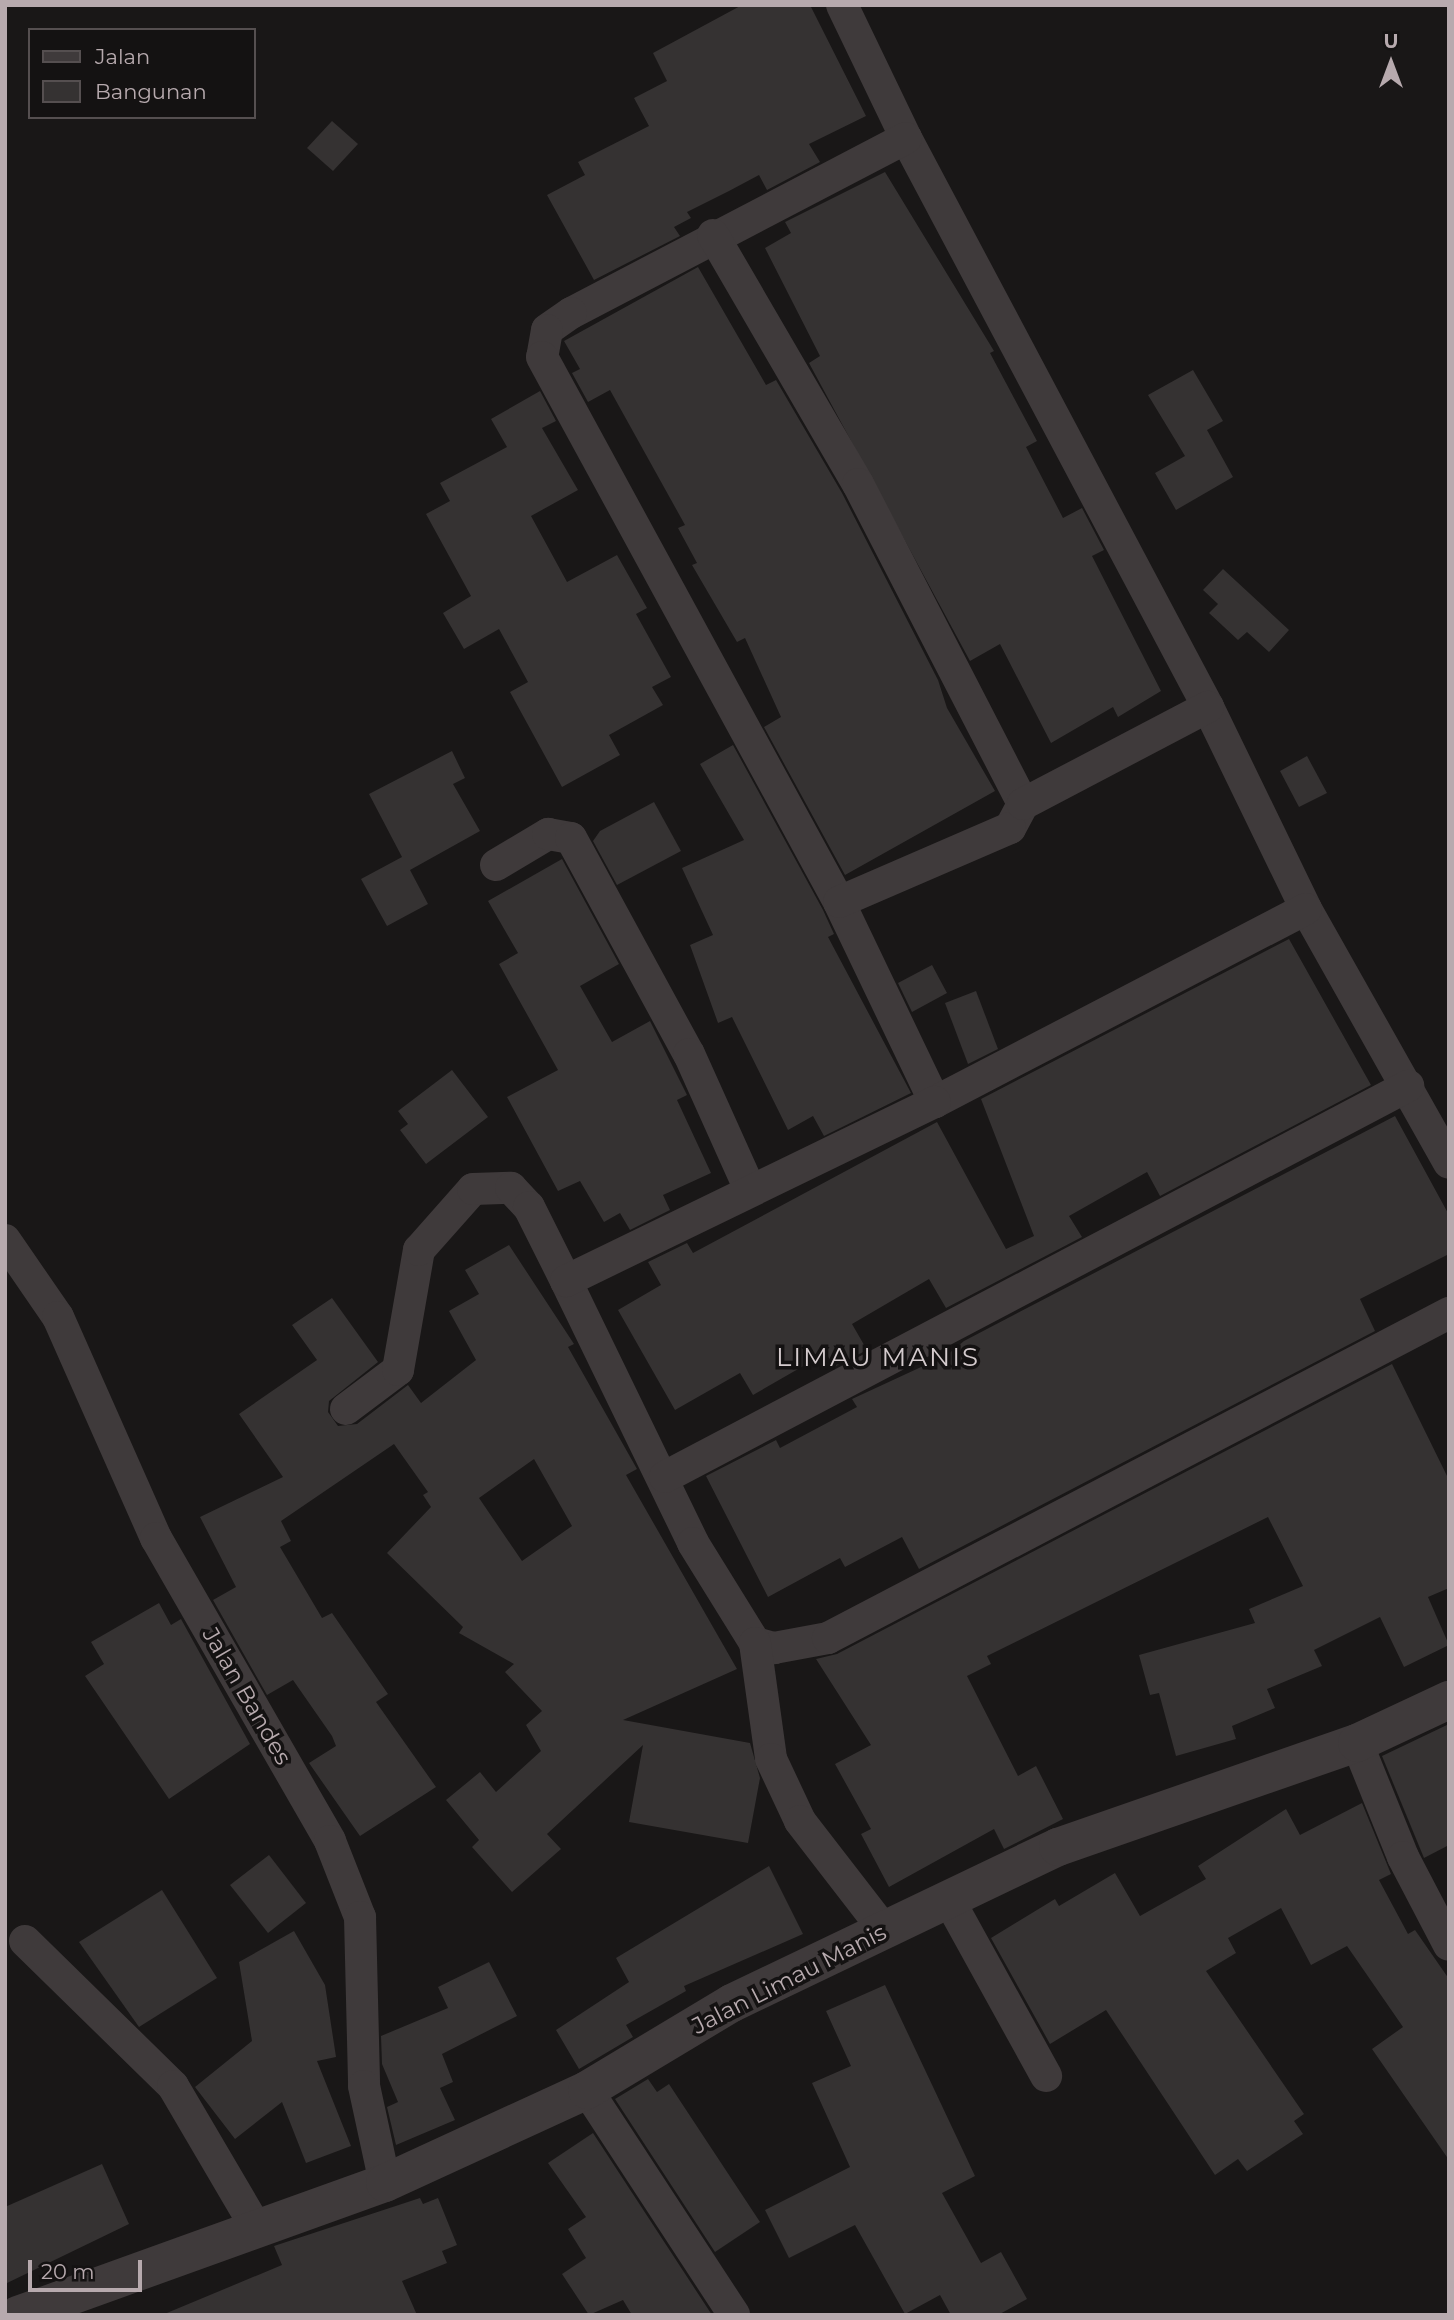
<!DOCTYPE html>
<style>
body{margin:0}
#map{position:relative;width:1454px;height:2320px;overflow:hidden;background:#191717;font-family:Montserrat,sans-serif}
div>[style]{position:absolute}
.building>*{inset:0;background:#353232}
.minor>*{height:32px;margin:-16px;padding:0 16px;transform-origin:16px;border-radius:16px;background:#3f3a3b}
.tertiary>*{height:38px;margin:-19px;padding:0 19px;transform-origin:19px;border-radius:19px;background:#3f3a3b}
span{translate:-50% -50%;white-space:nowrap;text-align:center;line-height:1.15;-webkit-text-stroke:7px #141212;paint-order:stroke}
.street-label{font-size:23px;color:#b7aaae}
.quarter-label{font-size:26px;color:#d4cbcd;letter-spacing:2px}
.frame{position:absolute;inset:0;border:7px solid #b7aaae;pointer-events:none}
.legend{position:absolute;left:28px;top:28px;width:228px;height:91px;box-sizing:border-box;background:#141212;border:2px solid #554f50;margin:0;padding:9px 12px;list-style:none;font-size:21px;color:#b7aaae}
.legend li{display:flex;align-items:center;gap:14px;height:35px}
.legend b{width:35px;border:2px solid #554f50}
.north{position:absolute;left:1356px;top:28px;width:70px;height:70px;-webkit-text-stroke:5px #141212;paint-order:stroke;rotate:0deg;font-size:19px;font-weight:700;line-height:28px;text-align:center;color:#b7aaae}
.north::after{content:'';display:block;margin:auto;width:24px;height:32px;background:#b7aaae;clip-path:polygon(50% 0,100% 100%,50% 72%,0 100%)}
.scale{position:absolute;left:28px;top:2260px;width:114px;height:32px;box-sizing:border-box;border:4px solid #b7aaae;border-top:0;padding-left:9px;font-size:21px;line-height:24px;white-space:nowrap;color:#b7aaae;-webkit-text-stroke:5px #141212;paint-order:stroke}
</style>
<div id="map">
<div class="building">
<div style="clip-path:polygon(742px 5px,810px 5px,866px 116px,809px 144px,820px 162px,767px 190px,759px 175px,729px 191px,687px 212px,691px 218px,674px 227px,680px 236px,594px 280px,547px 195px,585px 175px,578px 162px,649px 126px,634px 98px,667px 81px,653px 53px)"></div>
<div style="clip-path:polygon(332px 121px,358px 144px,333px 171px,307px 148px)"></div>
<div style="clip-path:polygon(885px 172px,994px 351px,990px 353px,1037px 441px,1026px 447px,1063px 518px,1082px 508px,1104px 550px,1092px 556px,1161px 691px,1118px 717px,1113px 707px,1051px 743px,1000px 644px,970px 661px,809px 363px,820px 356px,765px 248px,791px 233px,785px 222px)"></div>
<div style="clip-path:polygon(698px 267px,766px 385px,776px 380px,842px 493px,938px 680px,947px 708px,995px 791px,845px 875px,764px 727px,781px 717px,745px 638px,737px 642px,692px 565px,697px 563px,678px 528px,685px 525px,610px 390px,588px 402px,572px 373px,580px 369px,564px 341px)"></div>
<div style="clip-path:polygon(1193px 370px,1223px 421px,1207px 430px,1233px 477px,1176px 510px,1155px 473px,1185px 456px,1148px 395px)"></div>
<div style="clip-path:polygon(540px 391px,556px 421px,542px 428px,578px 490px,531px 516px,567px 582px,617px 555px,647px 608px,636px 614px,671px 677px,652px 687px,663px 705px,609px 735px,620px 755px,562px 787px,510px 692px,528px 682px,499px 629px,464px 649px,443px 613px,471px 596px,426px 514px,450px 501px,440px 483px,507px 447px,491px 419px)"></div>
<div style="clip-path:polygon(1223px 569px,1289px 630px,1269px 652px,1247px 632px,1238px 640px,1209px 613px,1218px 604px,1203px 590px)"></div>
<div style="clip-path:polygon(733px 745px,823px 910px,834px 934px,828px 937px,911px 1093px,824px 1136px,813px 1116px,788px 1130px,732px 1017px,718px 1023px,690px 945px,713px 935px,682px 868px,744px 840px,700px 764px)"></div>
<div style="clip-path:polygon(452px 751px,465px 778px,453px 784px,480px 831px,410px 870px,428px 904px,387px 926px,361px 879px,402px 857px,369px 794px)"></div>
<div style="clip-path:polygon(1307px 756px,1327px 793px,1299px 807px,1280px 771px)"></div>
<div style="clip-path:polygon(654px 802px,681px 851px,617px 885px,593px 841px,600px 831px)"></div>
<div style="clip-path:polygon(562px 859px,619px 964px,580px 986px,612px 1042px,650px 1021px,687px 1095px,677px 1100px,711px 1173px,663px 1195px,670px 1210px,630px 1230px,620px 1213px,604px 1222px,580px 1181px,558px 1191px,507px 1097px,558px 1070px,499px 964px,518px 953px,488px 901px)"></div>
<div style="clip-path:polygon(1289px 939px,1371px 1085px,1160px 1196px,1147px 1172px,1069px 1216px,1082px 1237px,946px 1308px,929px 1279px,852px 1324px,867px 1350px,834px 1367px,826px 1353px,753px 1395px,740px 1373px,675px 1410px,618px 1310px,661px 1285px,648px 1262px,687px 1243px,693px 1253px,937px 1122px,1006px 1249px,1034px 1236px,981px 1099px)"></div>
<div style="clip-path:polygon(932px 965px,947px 993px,912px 1012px,898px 983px)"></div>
<div style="clip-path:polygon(976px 991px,998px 1049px,968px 1064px,945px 1003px)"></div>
<div style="clip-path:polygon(452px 1070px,488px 1117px,426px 1164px,400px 1130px,408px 1124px,398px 1111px)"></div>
<div style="clip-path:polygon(1395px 1116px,1449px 1215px,1449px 1254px,1360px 1299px,1375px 1331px,919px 1569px,902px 1537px,845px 1567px,840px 1558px,768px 1597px,706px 1476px,776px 1440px,780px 1448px,857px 1407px,852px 1399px,947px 1355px,964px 1341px)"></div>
<div style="clip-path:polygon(evenodd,509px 1245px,574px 1344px,568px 1347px,637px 1469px,626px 1475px,737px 1669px,623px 1720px,750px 1743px,760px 1778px,748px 1843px,629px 1822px,643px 1745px,547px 1834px,561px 1849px,512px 1892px,472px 1847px,479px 1840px,446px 1800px,480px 1772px,496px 1792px,541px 1751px,526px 1725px,542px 1711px,505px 1672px,514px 1664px,459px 1633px,463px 1627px,387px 1553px,431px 1507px,423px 1495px,428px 1492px,394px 1444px,281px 1521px,291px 1541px,280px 1547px,322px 1618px,332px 1613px,388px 1694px,376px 1702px,436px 1787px,360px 1836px,309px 1763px,336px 1746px,332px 1736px,293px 1680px,267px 1695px,213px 1600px,236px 1587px,200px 1517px,283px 1477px,239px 1414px,317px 1360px,292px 1325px,332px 1298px,378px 1362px,329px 1401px,328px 1412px,338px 1426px,357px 1424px,408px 1385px,421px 1403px,476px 1360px,449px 1311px,479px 1294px,465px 1270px,509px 1245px,534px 1459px,572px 1526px,522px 1561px,479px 1498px,534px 1459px)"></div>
<div style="clip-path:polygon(1392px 1364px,1449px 1480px,1449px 1588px,1428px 1597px,1449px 1645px,1404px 1667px,1380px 1617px,1314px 1650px,1322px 1666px,1267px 1689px,1275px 1708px,1232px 1726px,1236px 1739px,1176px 1756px,1159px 1693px,1150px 1695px,1139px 1655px,1255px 1623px,1249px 1609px,1303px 1586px,1268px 1517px,987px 1656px,991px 1664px,967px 1676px,1018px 1776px,1036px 1766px,1063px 1819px,1004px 1849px,994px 1829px,889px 1887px,861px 1834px,871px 1829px,835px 1764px,871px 1745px,816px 1659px,837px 1654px)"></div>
<div style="clip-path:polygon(159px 1603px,171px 1625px,181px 1619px,250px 1744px,169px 1799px,85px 1676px,104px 1664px,91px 1642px)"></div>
<div style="clip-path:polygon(1449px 1724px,1449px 1845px,1424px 1858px,1382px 1756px)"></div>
<div style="clip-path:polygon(1362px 1803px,1391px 1874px,1379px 1880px,1408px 1934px,1415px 1930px,1449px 1979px,1449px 2160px,1372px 2049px,1403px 2027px,1347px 1946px,1311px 1965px,1281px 1908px,1228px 1938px,1236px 1953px,1206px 1971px,1304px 2114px,1294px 2121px,1303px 2134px,1247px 2171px,1238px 2159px,1215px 2175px,1106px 2010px,1050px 2044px,991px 1938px,1055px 1899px,1059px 1906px,1115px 1873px,1140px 1916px,1206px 1879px,1198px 1866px,1286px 1809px,1300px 1835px)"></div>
<div style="clip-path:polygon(269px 1855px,306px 1903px,268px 1933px,230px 1885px)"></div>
<div style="clip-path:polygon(769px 1866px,803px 1934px,684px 1986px,686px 1991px,626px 2025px,633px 2037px,579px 2069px,556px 2030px,629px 1982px,616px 1958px)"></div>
<div style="clip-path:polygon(162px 1890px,217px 1978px,139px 2027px,79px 1942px)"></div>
<div style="clip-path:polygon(294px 1931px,325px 1985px,336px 2057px,317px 2061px,351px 2146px,306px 2163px,282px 2102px,235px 2139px,195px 2087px,252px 2041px,239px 1962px)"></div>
<div style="clip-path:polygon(489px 1962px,517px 2016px,442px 2054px,453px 2082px,440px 2088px,455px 2120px,396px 2145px,387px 2107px,398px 2102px,382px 2064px,381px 2036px,448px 2008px,438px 1987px)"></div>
<div style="clip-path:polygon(885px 1985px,975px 2176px,942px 2193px,981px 2263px,1001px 2252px,1027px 2299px,998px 2315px,951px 2315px,940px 2295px,905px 2314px,855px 2225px,789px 2258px,765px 2210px,850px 2167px,812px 2083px,851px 2066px,826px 2011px)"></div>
<div style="clip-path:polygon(648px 2079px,657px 2092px,669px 2084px,760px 2222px,715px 2252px,615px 2099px)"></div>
<div style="clip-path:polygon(593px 2133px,712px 2315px,632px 2315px,623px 2300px,589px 2315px,562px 2274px,586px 2258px,568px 2229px,586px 2217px,548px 2163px)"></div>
<div style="clip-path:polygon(102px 2164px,129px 2224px,5px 2284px,5px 2207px)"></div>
<div style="clip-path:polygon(420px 2198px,423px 2204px,438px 2198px,457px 2245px,442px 2251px,447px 2263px,402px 2281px,417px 2315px,162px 2315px,282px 2265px,274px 2246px)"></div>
</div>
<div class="minor">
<div style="left:842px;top:5px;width:148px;rotate:64.3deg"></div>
<div style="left:906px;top:138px;width:644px;rotate:62.04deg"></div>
<div style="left:1208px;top:707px;width:225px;rotate:64.1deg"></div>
<div style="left:1306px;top:909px;width:291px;rotate:60.6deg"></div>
<div style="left:906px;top:138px;width:378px;rotate:152.4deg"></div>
<div style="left:571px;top:313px;width:29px;rotate:145deg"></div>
<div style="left:547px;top:330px;width:27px;rotate:100deg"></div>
<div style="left:542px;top:357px;width:621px;rotate:61.41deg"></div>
<div style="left:839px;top:902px;width:222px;rotate:64.4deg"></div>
<div style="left:935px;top:1102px;width:418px;rotate:-27.5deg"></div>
<div style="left:713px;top:235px;width:288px;rotate:59.8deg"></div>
<div style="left:858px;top:484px;width:360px;rotate:62.7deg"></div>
<div style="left:1023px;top:804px;width:27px;rotate:118deg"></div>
<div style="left:1010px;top:828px;width:186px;rotate:156.6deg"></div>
<div style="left:1023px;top:804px;width:209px;rotate:-27.7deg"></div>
<div style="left:496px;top:865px;width:61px;rotate:-30.8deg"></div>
<div style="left:548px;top:834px;width:23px;rotate:10deg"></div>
<div style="left:571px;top:838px;width:246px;rotate:61.4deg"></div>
<div style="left:689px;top:1054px;width:149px;rotate:65.8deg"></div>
<div style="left:5px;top:1240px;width:93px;rotate:55.5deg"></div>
<div style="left:58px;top:1317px;width:242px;rotate:66.1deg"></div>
<div style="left:156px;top:1538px;width:349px;rotate:60.1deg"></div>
<div style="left:330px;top:1841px;width:82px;rotate:68.5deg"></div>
<div style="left:360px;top:1917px;width:169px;rotate:88.6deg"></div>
<div style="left:364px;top:2086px;width:99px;rotate:77.8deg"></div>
<div style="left:566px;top:1281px;width:291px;rotate:64.1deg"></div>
<div style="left:693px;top:1543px;width:118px;rotate:58.2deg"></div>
<div style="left:755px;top:1643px;width:20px;rotate:15deg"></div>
<div style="left:774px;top:1648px;width:55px;rotate:-10.5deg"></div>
<div style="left:828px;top:1638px;width:701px;rotate:-27.63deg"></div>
<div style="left:346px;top:1409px;width:65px;rotate:-36.9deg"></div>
<div style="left:398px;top:1370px;width:122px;rotate:-80.1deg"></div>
<div style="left:419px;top:1250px;width:81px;rotate:-48.5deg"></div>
<div style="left:473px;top:1189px;width:38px;rotate:-2deg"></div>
<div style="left:511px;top:1188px;width:26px;rotate:47deg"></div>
<div style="left:529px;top:1207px;width:83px;rotate:63.4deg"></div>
<div style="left:566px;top:1281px;width:410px;rotate:-25.9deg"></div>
<div style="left:665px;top:1477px;width:840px;rotate:-27.76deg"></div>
<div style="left:755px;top:1643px;width:117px;rotate:82.1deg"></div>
<div style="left:771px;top:1759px;width:68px;rotate:64.9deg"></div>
<div style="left:800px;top:1821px;width:139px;rotate:52.3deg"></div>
<div style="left:1357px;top:1743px;width:123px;rotate:68deg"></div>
<div style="left:1403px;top:1857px;width:99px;rotate:62.4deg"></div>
<div style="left:949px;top:1900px;width:201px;rotate:61.1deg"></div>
<div style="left:25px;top:1941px;width:207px;rotate:44.4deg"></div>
<div style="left:173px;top:2086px;width:166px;rotate:59.6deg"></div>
<div style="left:587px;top:2090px;width:269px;rotate:56.8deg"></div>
</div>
<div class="tertiary">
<div style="left:18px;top:2315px;width:390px;rotate:-19.8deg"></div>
<div style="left:385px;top:2183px;width:222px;rotate:-24.7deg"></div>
<div style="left:587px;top:2090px;width:169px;rotate:-31deg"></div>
<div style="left:732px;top:2003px;width:361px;rotate:-25.6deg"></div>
<div style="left:1058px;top:1847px;width:317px;rotate:-19.2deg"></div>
<div style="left:1357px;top:1743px;width:102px;rotate:-25.1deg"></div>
</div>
<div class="street-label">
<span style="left:247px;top:1696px;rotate:60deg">Jalan Bandes</span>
<span style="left:789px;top:1979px;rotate:-27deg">Jalan Limau Manis</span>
</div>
<div class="quarter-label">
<span style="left:878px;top:1358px">LIMAU MANIS</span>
</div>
<div class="frame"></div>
<ul class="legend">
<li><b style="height:9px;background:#3f3a3b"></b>Jalan</li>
<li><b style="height:19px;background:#353232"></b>Bangunan</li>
</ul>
<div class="north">U</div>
<div class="scale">20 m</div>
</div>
